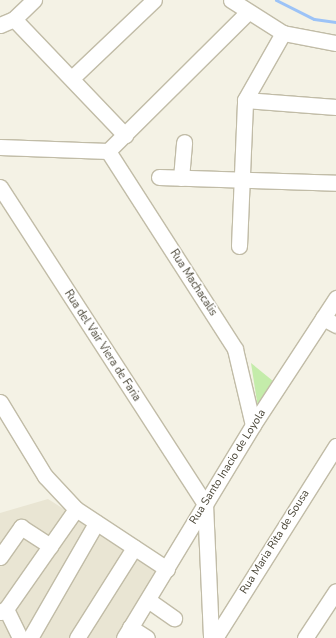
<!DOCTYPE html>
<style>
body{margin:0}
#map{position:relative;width:336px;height:638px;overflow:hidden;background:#f4f2e5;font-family:"Nunito Sans",sans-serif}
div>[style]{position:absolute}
.residential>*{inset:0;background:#e9e5d3}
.green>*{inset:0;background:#c4ecaa}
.stream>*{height:3px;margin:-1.5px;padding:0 1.5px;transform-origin:1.5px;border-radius:1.5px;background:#9cc3f7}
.roads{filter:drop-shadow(1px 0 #c1bca7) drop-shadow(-1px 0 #c1bca7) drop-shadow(0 1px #c1bca7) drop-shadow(0 -1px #c1bca7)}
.minor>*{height:15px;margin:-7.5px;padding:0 7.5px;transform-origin:7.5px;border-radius:7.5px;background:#fff}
span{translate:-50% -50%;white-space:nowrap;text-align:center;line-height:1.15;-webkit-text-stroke:3px #fff;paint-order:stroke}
.street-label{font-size:11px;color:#474334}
</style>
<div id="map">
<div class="residential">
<div style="clip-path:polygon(48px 499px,160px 570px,116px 638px,0 638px,0 513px)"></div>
</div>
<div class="green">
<div style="clip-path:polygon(251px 363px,273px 381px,258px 408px)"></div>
</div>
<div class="stream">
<div style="left:276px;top:0;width:42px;rotate:26.6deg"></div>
<div style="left:314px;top:19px;width:22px;rotate:8deg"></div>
</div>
<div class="roads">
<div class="minor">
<div style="left:231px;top:0;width:62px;rotate:32.4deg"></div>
<div style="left:283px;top:33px;width:54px;rotate:10.7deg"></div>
<div style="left:14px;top:19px;width:161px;rotate:46.3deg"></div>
<div style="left:0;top:25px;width:15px;rotate:-23deg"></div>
<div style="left:14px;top:19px;width:28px;rotate:-44deg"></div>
<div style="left:72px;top:78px;width:113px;rotate:-43.6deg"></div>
<div style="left:245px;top:100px;width:91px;rotate:4.4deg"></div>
<div style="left:0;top:147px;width:108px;rotate:2.1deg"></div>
<div style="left:108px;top:151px;width:197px;rotate:-44.8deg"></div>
<div style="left:108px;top:151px;width:235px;rotate:57.3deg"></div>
<div style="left:235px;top:349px;width:78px;rotate:76.7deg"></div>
<div style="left:159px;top:177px;width:177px;rotate:1.9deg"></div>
<div style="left:181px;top:178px;width:36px;rotate:-85deg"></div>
<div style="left:0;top:187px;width:378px;rotate:57.1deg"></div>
<div style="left:205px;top:504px;width:134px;rotate:87.4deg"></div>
<div style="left:239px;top:246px;width:146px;rotate:-87.6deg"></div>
<div style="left:245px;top:100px;width:77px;rotate:-60.4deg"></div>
<div style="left:323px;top:318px;width:15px;rotate:28deg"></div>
<div style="left:0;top:402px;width:87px;rotate:58.7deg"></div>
<div style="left:45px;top:476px;width:45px;rotate:46.8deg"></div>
<div style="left:76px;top:509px;width:109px;rotate:33.4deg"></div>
<div style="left:0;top:557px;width:37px;rotate:-55deg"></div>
<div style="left:21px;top:527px;width:35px;rotate:33deg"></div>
<div style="left:148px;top:600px;width:32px;rotate:35deg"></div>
<div style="left:6px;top:609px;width:32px;rotate:64deg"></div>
<div style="left:0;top:612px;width:7px;rotate:-27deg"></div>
<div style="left:6px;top:609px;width:122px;rotate:-55deg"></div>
<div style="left:130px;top:627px;width:20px;rotate:33deg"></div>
<div style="left:30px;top:638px;width:133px;rotate:-60.1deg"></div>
<div style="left:77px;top:638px;width:107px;rotate:-57.7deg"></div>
<div style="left:124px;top:638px;width:249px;rotate:-58.8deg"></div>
<div style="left:253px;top:425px;width:152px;rotate:-56.8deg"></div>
<div style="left:215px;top:638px;width:227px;rotate:-57.8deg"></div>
<div style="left:305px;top:638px;width:56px;rotate:-56.6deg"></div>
</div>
</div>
<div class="street-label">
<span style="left:193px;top:283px;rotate:57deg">Rua Machacalis</span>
<span style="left:102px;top:346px;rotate:57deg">Rua del Vair Viera de Faria</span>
<span style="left:228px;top:467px;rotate:-58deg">Rua Santo Inacio de Loyola</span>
<span style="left:275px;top:542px;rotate:-58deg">Rua Maria Rita de Sousa</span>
</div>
</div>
